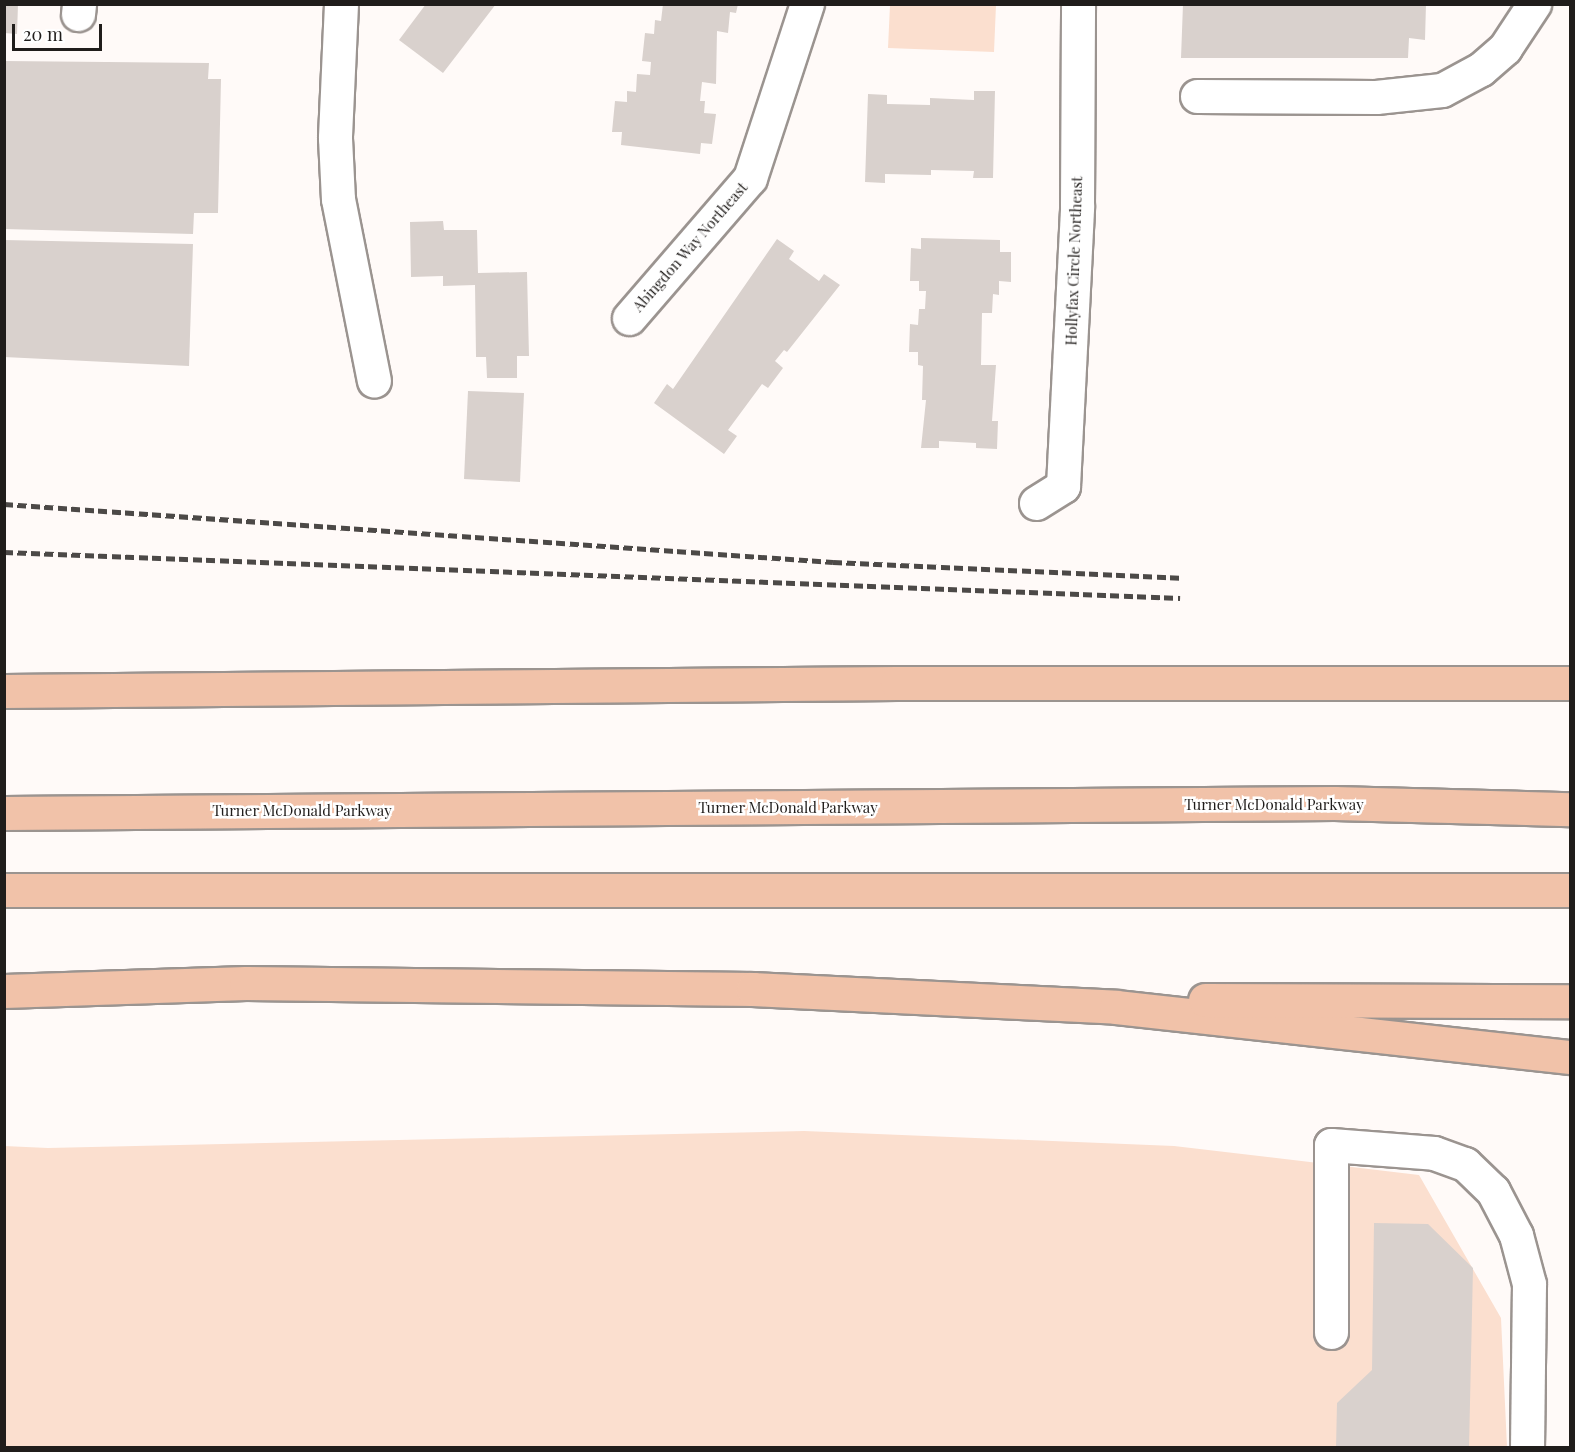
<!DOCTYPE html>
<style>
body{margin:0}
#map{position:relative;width:1575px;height:1452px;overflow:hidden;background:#fffaf8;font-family:"Playfair Display",serif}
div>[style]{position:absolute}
.green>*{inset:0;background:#fbdfcf}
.building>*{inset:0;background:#d9d1cd}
.roads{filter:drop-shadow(2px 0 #9b9490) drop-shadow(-2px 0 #9b9490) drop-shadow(0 2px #9b9490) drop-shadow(0 -2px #9b9490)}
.minor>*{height:33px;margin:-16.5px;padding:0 16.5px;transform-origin:16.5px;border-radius:16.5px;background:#fff}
.highway>*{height:33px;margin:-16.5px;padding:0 16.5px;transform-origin:16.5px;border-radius:16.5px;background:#f1c2a9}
.rail>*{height:4.5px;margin-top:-2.25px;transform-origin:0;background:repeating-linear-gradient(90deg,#4c4947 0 9px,transparent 0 13.5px)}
span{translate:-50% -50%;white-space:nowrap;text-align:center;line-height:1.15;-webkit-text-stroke:5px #fff;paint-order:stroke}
.street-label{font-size:15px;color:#201d1b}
.frame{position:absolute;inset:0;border:6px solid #201d1b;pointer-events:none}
.scale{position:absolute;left:12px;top:24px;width:90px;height:27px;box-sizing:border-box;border:3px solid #201d1b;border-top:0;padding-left:8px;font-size:18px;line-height:21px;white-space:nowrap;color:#201d1b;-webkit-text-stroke:4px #fff;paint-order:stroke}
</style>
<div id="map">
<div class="green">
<div style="clip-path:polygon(890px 5px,996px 5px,994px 52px,888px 48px)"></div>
<div style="clip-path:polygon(804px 1131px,1174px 1146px,1419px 1175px,1501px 1318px,1507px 1447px,5px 1447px,4px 1146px,48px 1148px)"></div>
</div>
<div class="building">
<div style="clip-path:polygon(4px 4px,18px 4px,17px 34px,4px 33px)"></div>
<div style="clip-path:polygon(426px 4px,496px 4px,443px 73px,399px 40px)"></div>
<div style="clip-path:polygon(663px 4px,738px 4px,736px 13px,730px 12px,728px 33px,717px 31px,716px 84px,702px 82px,700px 101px,705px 101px,704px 113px,716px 114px,712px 144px,701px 143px,700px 154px,621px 145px,622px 132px,612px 132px,615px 101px,627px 102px,627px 91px,636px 92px,637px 74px,650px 75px,651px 62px,642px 61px,645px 33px,654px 34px,655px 20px,661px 21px)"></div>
<div style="clip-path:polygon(1183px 4px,1426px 4px,1425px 40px,1409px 38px,1408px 58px,1181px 58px)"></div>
<div style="clip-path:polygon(4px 61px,209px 63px,208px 79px,221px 79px,218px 213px,194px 213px,193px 234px,4px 229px)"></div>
<div style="clip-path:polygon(974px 91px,995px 91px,993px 178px,973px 178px,974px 171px,931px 170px,931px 175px,885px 174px,885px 183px,865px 182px,868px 94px,887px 95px,887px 104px,930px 105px,930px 98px,974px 100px)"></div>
<div style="clip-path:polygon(443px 221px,444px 230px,477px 230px,478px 273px,527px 272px,529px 356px,517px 356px,517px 378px,487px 378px,486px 357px,476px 357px,475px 285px,443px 286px,443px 276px,411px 277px,410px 222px)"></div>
<div style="clip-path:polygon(921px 238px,1000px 240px,1000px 252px,1011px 252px,1011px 282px,999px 281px,999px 295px,993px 294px,992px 313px,982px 313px,981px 365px,996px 365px,992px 421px,998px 421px,997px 449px,976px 448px,976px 443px,939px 441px,939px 448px,921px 448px,926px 400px,922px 400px,923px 366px,918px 365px,918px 352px,909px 352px,910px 324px,918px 325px,919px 309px,925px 309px,926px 291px,919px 291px,919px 281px,910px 281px,911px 248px,921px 249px)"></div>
<div style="clip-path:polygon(777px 239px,794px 251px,789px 259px,819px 281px,824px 274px,840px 285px,787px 352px,784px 350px,775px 361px,783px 368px,768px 388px,762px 384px,728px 430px,737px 436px,724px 454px,654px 403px,667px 384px,673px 389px)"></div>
<div style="clip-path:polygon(4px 240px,193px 244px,189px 366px,4px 357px)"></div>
<div style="clip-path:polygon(468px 391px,524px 393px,520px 482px,464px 479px)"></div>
<div style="clip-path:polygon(1374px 1223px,1428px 1224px,1473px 1268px,1469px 1448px,1336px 1448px,1337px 1403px,1372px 1370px)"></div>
</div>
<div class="roads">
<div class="minor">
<div style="left:341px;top:4px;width:134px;rotate:92.6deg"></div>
<div style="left:335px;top:138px;width:61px;rotate:87.2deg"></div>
<div style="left:338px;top:199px;width:185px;rotate:78.8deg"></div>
<div style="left:78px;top:14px;width:10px;rotate:-84deg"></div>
<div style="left:1197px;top:96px;width:179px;rotate:0.3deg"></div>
<div style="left:1376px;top:97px;width:66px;rotate:-6.1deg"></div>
<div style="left:1442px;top:90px;width:44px;rotate:-28.3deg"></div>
<div style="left:1481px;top:69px;width:32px;rotate:-41deg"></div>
<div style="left:1505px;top:48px;width:53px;rotate:-56.6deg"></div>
<div style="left:629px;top:318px;width:185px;rotate:-49.2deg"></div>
<div style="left:750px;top:178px;width:183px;rotate:-71.9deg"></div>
<div style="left:1036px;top:503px;width:32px;rotate:-32deg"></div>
<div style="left:1063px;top:486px;width:281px;rotate:-87.1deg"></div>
<div style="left:1077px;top:205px;width:201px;rotate:-89.7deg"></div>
<div style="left:1331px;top:1332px;width:187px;rotate:-90deg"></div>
<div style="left:1331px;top:1145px;width:103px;rotate:4.4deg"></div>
<div style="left:1434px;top:1153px;width:33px;rotate:20deg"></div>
<div style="left:1465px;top:1164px;width:39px;rotate:44deg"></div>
<div style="left:1493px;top:1191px;width:50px;rotate:62.4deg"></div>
<div style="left:1516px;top:1235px;width:51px;rotate:75.1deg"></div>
<div style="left:1529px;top:1284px;width:164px;rotate:90.7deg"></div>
</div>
<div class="highway">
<div style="left:4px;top:691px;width:893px;rotate:-0.51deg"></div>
<div style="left:897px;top:683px;width:673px"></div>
<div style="left:4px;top:813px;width:1330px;rotate:-0.43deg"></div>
<div style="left:1334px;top:803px;width:236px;rotate:1.5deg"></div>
<div style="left:4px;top:890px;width:1566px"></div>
<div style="left:4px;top:991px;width:242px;rotate:-1.9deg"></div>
<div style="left:246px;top:983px;width:507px;rotate:0.68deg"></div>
<div style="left:753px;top:989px;width:363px;rotate:2.8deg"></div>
<div style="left:1116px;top:1007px;width:457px;rotate:6.3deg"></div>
<div style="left:1205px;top:1000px;width:365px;rotate:0.2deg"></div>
</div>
</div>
<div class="rail">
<div style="left:4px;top:504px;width:831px;rotate:4deg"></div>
<div style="left:833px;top:562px;width:347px;rotate:2.6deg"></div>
<div style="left:4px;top:552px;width:1177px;rotate:2.24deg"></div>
</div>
<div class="street-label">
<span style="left:690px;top:247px;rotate:-49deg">Abingdon Way Northeast</span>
<span style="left:1074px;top:261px;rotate:-88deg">Hollyfax Circle Northeast</span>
<span style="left:1274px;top:805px">Turner McDonald Parkway</span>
<span style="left:788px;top:808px">Turner McDonald Parkway</span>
<span style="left:302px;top:811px">Turner McDonald Parkway</span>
</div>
<div class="frame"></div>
<div class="scale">20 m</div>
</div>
